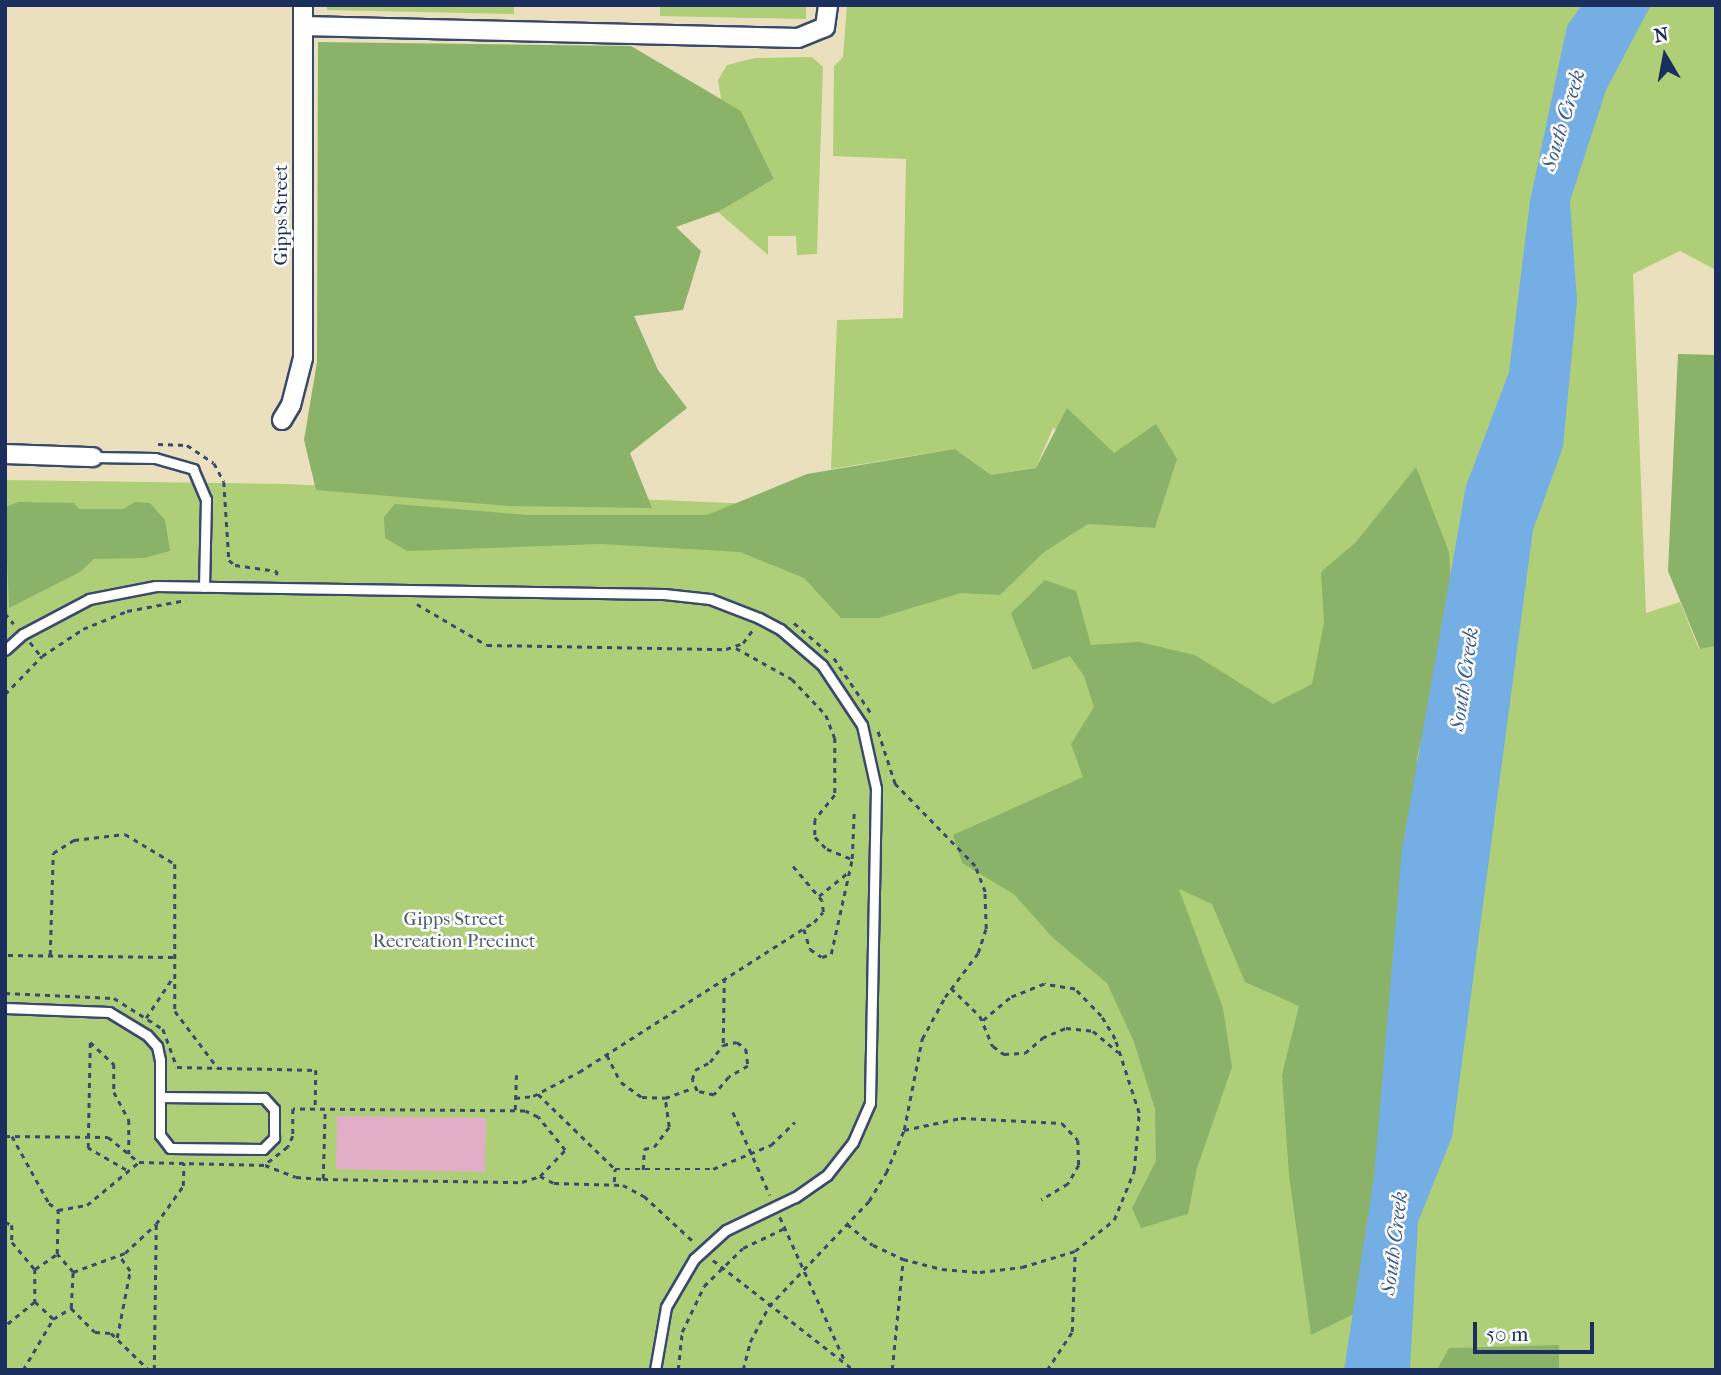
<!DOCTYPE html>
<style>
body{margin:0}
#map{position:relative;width:1721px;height:1375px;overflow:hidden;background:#ebe0bd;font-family:"IM FELL French Canon",serif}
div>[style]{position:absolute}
.green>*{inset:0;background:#aecf78}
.forest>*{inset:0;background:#8ab268}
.water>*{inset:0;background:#75aee5}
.building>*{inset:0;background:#e2adc6}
.path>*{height:2.5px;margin-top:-1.25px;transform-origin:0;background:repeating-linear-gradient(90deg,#3a4a6c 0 5px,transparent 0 10px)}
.roads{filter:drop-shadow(2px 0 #3a4a6c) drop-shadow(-2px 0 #3a4a6c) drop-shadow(0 2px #3a4a6c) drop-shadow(0 -2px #3a4a6c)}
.lane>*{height:9px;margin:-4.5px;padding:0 4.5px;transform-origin:4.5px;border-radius:4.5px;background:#fff}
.street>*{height:18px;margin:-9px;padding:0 9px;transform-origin:9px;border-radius:9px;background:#fff}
span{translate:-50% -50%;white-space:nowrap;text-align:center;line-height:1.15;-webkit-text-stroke:5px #fff;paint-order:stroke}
.street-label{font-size:19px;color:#1b2f5e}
.park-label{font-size:19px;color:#475f66}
.water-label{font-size:21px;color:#3a5b8d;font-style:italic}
.frame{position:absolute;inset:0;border:7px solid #1b2f5e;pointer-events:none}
.north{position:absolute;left:1630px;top:21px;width:70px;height:70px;-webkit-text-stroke:5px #fff;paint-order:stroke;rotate:350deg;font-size:19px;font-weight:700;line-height:28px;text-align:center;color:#1b2f5e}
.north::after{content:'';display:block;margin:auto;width:24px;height:32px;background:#1b2f5e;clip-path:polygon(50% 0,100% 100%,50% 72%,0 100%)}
.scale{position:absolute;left:1473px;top:1322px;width:121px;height:32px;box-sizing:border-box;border:4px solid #1b2f5e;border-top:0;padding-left:9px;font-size:21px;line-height:24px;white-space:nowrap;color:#1b2f5e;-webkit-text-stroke:5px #fff;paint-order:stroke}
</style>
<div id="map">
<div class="green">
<div style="clip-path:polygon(327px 5px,514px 5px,514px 14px,327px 10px)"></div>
<div style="clip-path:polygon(660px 5px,806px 5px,806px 19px,660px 16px)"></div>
<div style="clip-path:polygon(847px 5px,1716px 5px,1716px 270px,1680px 251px,1633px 274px,1646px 613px,1680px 602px,1699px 649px,1716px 646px,1716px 1370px,5px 1370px,5px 480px,286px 484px,867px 509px,1155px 528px,1165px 496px,1114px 453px,1053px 428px,1036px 468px,991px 475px,955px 449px,831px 469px,837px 320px,903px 318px,906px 159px,833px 156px,834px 66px,843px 57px)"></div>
<div style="clip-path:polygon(812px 57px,823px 67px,817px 254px,797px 255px,796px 236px,768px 236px,768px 255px,718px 212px,774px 179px,741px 111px,721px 99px,718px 80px,727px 65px,755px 58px)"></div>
</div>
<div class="forest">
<div style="clip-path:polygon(318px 42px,631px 46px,741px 111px,774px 179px,718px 212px,676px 227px,701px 251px,683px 310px,634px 316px,658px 370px,687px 408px,630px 453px,652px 508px,509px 506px,316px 490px,304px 440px,317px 362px)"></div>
<div style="clip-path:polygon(1678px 354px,1716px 355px,1716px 646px,1700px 649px,1668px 571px)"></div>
<div style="clip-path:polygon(1067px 408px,1114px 453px,1156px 424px,1177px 459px,1155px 528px,1088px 524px,1044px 552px,1000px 595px,961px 593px,879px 618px,841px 618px,804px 578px,740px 552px,601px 544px,407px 551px,385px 538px,384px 517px,395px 504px,529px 515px,707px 515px,807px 474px,955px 449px,991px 475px,1036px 468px)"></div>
<div style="clip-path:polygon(1416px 467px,1449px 552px,1453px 618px,1417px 757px,1416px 909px,1356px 1313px,1311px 1335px,1289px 1175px,1282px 1075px,1299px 1006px,1245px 982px,1212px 904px,1179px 889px,1223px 1008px,1232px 1067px,1197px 1168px,1188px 1214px,1141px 1228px,1132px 1208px,1156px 1161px,1155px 1109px,1134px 1042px,1107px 983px,1053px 938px,1015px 895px,962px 863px,953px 835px,1083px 777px,1071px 744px,1094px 707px,1084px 676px,1070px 656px,1033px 670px,1011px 613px,1045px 580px,1076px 591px,1091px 645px,1139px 642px,1195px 655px,1273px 704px,1312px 684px,1324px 623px,1321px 572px,1356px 542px)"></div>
<div style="clip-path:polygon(19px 502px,74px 503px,79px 509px,123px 509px,135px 502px,150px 503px,165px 520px,170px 551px,144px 558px,94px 559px,80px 572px,9px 608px,5px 507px)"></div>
<div style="clip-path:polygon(1559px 1345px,1559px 1370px,1437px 1370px,1449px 1348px)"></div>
</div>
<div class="water">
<div style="clip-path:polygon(1582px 5px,1651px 5px,1606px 90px,1570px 201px,1577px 301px,1563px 447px,1533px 530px,1452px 1137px,1418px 1222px,1410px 1370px,1344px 1370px,1374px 1177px,1402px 849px,1466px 486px,1509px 372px,1530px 201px,1567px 26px)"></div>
</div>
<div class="building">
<div style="clip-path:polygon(337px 1116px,486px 1118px,485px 1172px,336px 1169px)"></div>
</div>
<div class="path">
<div style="left:158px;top:444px;width:29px;rotate:2deg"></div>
<div style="left:187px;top:445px;width:32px;rotate:34deg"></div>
<div style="left:214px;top:463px;width:21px;rotate:62deg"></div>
<div style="left:224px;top:482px;width:78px;rotate:86.3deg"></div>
<div style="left:229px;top:560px;width:8px;rotate:40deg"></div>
<div style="left:235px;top:565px;width:42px;rotate:8.1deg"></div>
<div style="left:277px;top:571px;width:4px;rotate:90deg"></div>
<div style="left:417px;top:604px;width:81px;rotate:30.4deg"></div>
<div style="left:487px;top:645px;width:239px;rotate:1deg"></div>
<div style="left:726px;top:649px;width:18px;rotate:-19deg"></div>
<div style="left:743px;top:643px;width:19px;rotate:-54deg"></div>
<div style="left:5px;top:613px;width:14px;rotate:51deg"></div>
<div style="left:794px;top:623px;width:46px;rotate:40.6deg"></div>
<div style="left:30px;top:642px;width:18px;rotate:52deg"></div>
<div style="left:736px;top:648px;width:64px;rotate:29deg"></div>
<div style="left:792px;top:679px;width:50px;rotate:46.6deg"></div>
<div style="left:826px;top:715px;width:25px;rotate:69deg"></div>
<div style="left:835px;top:738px;width:57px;rotate:90deg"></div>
<div style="left:835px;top:795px;width:32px;rotate:129deg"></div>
<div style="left:815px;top:820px;width:17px;rotate:90deg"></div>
<div style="left:815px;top:837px;width:17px;rotate:45deg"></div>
<div style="left:827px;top:849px;width:27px;rotate:22deg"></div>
<div style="left:834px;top:658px;width:70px;rotate:56.1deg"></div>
<div style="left:5px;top:694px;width:53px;rotate:-45.8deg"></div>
<div style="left:42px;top:656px;width:49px;rotate:-33.4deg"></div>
<div style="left:83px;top:629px;width:48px;rotate:-22.2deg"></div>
<div style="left:127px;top:611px;width:60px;rotate:-10.6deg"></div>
<div style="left:819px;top:896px;width:38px;rotate:-39deg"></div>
<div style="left:804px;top:929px;width:21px;rotate:73deg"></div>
<div style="left:810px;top:949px;width:14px;rotate:34deg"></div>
<div style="left:822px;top:957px;width:9px;rotate:-18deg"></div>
<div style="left:831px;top:954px;width:97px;rotate:-77.5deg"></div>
<div style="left:852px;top:859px;width:47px;rotate:-87.6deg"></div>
<div style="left:8px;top:955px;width:167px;rotate:0.7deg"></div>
<div style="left:50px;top:955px;width:102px;rotate:-88.3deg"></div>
<div style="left:53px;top:853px;width:25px;rotate:-32deg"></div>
<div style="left:74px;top:840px;width:51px;rotate:-6.7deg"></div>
<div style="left:125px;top:834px;width:58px;rotate:31deg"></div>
<div style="left:175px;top:864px;width:147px;rotate:90deg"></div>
<div style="left:175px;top:1011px;width:71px;rotate:53deg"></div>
<div style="left:951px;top:988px;width:40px;rotate:44deg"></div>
<div style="left:980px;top:1016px;width:33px;rotate:67deg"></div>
<div style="left:993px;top:1046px;width:14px;rotate:36deg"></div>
<div style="left:1004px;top:1054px;width:21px;rotate:-3deg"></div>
<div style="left:1025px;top:1053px;width:23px;rotate:-41deg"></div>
<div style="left:1042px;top:1038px;width:26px;rotate:-23deg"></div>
<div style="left:1066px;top:1028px;width:27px;rotate:6deg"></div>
<div style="left:1093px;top:1031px;width:33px;rotate:40deg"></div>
<div style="left:5px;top:993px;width:109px;rotate:2.6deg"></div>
<div style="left:114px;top:998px;width:58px;rotate:32.3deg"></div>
<div style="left:163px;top:1029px;width:40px;rotate:69.8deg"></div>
<div style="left:177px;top:1067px;width:139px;rotate:1.2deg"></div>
<div style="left:316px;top:1070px;width:39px;rotate:91deg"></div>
<div style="left:146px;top:1018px;width:49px;rotate:-56.6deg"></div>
<div style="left:737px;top:1042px;width:11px;rotate:38deg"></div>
<div style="left:746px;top:1049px;width:17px;rotate:83deg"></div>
<div style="left:748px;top:1066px;width:22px;rotate:150deg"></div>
<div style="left:729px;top:1077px;width:23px;rotate:130deg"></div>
<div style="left:714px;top:1095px;width:17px;rotate:-167deg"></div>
<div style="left:697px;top:1091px;width:12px;rotate:-114deg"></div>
<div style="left:692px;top:1080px;width:10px;rotate:-73deg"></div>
<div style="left:695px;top:1070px;width:17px;rotate:-28deg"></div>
<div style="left:710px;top:1062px;width:21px;rotate:-53deg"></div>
<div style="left:723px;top:1045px;width:14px;rotate:-12deg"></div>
<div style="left:723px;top:1043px;width:63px;rotate:-89.1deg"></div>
<div style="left:607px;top:1055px;width:30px;rotate:63deg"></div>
<div style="left:621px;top:1082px;width:26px;rotate:36deg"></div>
<div style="left:642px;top:1097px;width:23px;rotate:2deg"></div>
<div style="left:665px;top:1098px;width:29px;rotate:-20deg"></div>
<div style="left:538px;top:1094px;width:107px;rotate:44.2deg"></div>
<div style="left:515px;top:1098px;width:18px;rotate:-6deg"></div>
<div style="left:533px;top:1096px;width:52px;rotate:-27.6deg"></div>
<div style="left:579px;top:1072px;width:279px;rotate:-32.6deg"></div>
<div style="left:814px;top:922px;width:13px;rotate:-48deg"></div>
<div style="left:823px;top:912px;width:11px;rotate:-95deg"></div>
<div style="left:822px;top:901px;width:50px;rotate:-130.1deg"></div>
<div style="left:515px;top:1110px;width:35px;rotate:-88deg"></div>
<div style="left:733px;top:1112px;width:91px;rotate:66deg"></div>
<div style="left:904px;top:1130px;width:58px;rotate:-11.9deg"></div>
<div style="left:961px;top:1118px;width:101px;rotate:2.8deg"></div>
<div style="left:1062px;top:1123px;width:23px;rotate:47deg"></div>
<div style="left:1078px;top:1140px;width:25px;rotate:88deg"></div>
<div style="left:1079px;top:1165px;width:22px;rotate:120deg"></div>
<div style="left:1068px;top:1184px;width:31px;rotate:149deg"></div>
<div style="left:5px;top:1136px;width:103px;rotate:0.6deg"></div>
<div style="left:108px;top:1137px;width:40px;rotate:39deg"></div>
<div style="left:139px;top:1162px;width:126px;rotate:1.4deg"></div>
<div style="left:265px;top:1165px;width:33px;rotate:21deg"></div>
<div style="left:296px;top:1177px;width:27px;rotate:4deg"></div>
<div style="left:323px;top:1179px;width:199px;rotate:0.9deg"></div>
<div style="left:522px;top:1182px;width:19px;rotate:-18deg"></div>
<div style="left:540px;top:1176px;width:36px;rotate:-46deg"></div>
<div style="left:565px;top:1150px;width:43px;rotate:-129.3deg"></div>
<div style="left:538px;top:1117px;width:14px;rotate:-155deg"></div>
<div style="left:525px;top:1111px;width:232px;rotate:-179.5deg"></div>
<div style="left:293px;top:1109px;width:27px;rotate:90deg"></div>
<div style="left:293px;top:1136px;width:12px;rotate:114deg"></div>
<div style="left:288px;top:1147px;width:29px;rotate:142deg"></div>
<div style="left:12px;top:1136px;width:77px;rotate:61.1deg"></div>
<div style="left:49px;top:1203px;width:11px;rotate:38deg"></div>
<div style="left:58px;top:1210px;width:29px;rotate:-10deg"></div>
<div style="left:87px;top:1205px;width:67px;rotate:-39.6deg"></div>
<div style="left:126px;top:1170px;width:44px;rotate:-149.9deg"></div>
<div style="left:88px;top:1148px;width:106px;rotate:-88.9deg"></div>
<div style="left:90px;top:1042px;width:33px;rotate:43deg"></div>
<div style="left:114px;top:1064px;width:28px;rotate:90deg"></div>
<div style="left:114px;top:1092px;width:32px;rotate:62deg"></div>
<div style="left:129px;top:1120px;width:34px;rotate:90deg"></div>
<div style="left:643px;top:1170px;width:21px;rotate:-87deg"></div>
<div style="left:644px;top:1149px;width:10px;rotate:-11deg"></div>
<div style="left:654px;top:1147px;width:25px;rotate:-53deg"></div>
<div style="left:669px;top:1127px;width:29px;rotate:-98deg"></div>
<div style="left:540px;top:1176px;width:16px;rotate:27deg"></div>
<div style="left:554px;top:1183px;width:69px;rotate:1.7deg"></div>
<div style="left:623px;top:1185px;width:24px;rotate:28deg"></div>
<div style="left:644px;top:1196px;width:69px;rotate:42.7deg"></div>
<div style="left:323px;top:1179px;width:70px;rotate:-88.4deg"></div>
<div style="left:614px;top:1182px;width:13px;rotate:-86deg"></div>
<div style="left:615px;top:1169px;width:98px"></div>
<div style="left:713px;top:1169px;width:63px;rotate:-22.5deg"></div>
<div style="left:771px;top:1145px;width:33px;rotate:-44deg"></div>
<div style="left:780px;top:1217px;width:158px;rotate:65.7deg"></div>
<div style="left:5px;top:1222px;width:8px;rotate:23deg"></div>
<div style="left:12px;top:1225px;width:17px;rotate:90deg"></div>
<div style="left:12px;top:1242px;width:35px;rotate:50deg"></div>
<div style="left:35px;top:1269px;width:33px;rotate:90deg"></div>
<div style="left:35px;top:1302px;width:38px;rotate:141deg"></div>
<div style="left:847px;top:1224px;width:33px;rotate:39deg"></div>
<div style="left:873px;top:1245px;width:33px;rotate:25deg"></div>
<div style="left:903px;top:1259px;width:40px;rotate:14.4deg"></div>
<div style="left:942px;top:1269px;width:38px;rotate:5deg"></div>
<div style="left:980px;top:1272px;width:42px;rotate:-6.8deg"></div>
<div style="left:1022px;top:1267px;width:55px;rotate:-16.8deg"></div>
<div style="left:1075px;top:1251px;width:50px;rotate:-38.5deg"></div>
<div style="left:1114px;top:1220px;width:53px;rotate:-67.8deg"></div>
<div style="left:1134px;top:1171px;width:58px;rotate:-85.1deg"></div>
<div style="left:1139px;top:1113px;width:78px;rotate:-108deg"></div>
<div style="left:1115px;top:1039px;width:27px;rotate:-121deg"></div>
<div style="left:1101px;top:1016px;width:37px;rotate:-134deg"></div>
<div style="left:1075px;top:989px;width:31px;rotate:-171deg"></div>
<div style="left:1044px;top:984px;width:37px;rotate:158deg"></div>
<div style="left:1010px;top:998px;width:35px;rotate:140deg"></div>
<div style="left:713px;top:1260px;width:179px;rotate:38deg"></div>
<div style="left:35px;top:1269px;width:27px;rotate:-34deg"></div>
<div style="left:57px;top:1254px;width:44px;rotate:-88.7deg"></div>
<div style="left:73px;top:1272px;width:55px;rotate:-20.1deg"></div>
<div style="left:125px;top:1253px;width:42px;rotate:-43.1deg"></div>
<div style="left:156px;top:1224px;width:47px;rotate:-54.6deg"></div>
<div style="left:183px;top:1186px;width:23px;rotate:-88deg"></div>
<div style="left:71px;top:1308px;width:34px;rotate:45deg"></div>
<div style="left:95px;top:1332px;width:16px;rotate:4deg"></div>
<div style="left:111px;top:1333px;width:53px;rotate:44.2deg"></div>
<div style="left:53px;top:1319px;width:21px;rotate:-31deg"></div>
<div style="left:71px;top:1308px;width:36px;rotate:-87deg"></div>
<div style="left:73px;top:1272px;width:24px;rotate:-132deg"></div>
<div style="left:117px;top:1338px;width:68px;rotate:-79deg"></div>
<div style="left:130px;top:1271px;width:19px;rotate:-126deg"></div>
<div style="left:23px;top:1370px;width:59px;rotate:-59.5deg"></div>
<div style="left:53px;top:1319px;width:25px;rotate:-137deg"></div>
<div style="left:154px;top:1370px;width:146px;rotate:-89.2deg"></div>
<div style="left:678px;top:1370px;width:38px;rotate:-84deg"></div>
<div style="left:682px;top:1332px;width:51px;rotate:-64.4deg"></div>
<div style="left:704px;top:1286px;width:54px;rotate:-44.3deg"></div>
<div style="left:743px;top:1248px;width:47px;rotate:-25.5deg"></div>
<div style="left:743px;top:1370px;width:29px;rotate:-76deg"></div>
<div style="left:750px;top:1342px;width:41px;rotate:-62.2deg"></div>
<div style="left:769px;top:1306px;width:145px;rotate:-46.4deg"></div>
<div style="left:869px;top:1201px;width:33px;rotate:-59deg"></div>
<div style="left:886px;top:1173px;width:47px;rotate:-67.3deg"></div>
<div style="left:904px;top:1130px;width:93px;rotate:-78.8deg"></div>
<div style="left:922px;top:1039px;width:48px;rotate:-61.3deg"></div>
<div style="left:945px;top:997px;width:55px;rotate:-53.1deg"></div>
<div style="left:978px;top:953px;width:25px;rotate:-72deg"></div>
<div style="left:986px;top:929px;width:37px;rotate:-92deg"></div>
<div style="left:985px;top:892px;width:28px;rotate:-111deg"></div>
<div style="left:975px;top:866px;width:115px;rotate:-134.3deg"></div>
<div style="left:895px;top:784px;width:58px;rotate:-108.1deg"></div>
<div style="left:892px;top:1370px;width:112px;rotate:-84.3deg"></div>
<div style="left:1047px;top:1370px;width:45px;rotate:-56.7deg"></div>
<div style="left:1072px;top:1332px;width:80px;rotate:-87.9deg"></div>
</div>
<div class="roads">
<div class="lane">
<div style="left:93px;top:457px;width:62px;rotate:0.9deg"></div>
<div style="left:155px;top:458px;width:40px;rotate:16deg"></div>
<div style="left:193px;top:469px;width:33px;rotate:67deg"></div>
<div style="left:206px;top:499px;width:88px;rotate:91.3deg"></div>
<div style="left:5px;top:650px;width:24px;rotate:-42deg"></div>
<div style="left:23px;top:634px;width:75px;rotate:-27.9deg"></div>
<div style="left:89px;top:599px;width:68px;rotate:-11deg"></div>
<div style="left:156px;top:586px;width:508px;rotate:0.9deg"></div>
<div style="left:664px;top:594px;width:46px;rotate:6.2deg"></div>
<div style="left:710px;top:599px;width:53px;rotate:21.2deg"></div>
<div style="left:759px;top:618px;width:24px;rotate:28deg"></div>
<div style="left:780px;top:629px;width:55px;rotate:40.6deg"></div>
<div style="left:822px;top:665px;width:72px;rotate:56.3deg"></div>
<div style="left:862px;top:725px;width:65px;rotate:77.5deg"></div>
<div style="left:876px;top:788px;width:315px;rotate:91.1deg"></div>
<div style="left:870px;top:1103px;width:43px;rotate:113.6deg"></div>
<div style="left:853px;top:1142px;width:42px;rotate:128.2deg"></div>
<div style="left:827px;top:1175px;width:39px;rotate:145deg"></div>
<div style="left:795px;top:1197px;width:76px;rotate:154.4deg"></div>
<div style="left:726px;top:1230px;width:43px;rotate:137.8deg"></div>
<div style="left:694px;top:1259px;width:56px;rotate:120.3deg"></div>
<div style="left:666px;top:1307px;width:64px;rotate:99.9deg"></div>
<div style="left:5px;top:1008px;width:104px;rotate:2.2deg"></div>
<div style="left:109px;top:1012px;width:44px;rotate:31.2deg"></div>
<div style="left:147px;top:1035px;width:15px;rotate:48deg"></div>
<div style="left:157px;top:1046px;width:14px;rotate:78deg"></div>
<div style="left:160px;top:1060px;width:75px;rotate:90deg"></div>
<div style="left:160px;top:1135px;width:16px;rotate:52deg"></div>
<div style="left:170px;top:1148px;width:93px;rotate:0.6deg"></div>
<div style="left:263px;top:1149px;width:16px;rotate:-45deg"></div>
<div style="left:274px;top:1138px;width:29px;rotate:-90deg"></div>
<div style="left:274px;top:1109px;width:15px;rotate:-132deg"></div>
<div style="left:264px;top:1098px;width:104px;rotate:-179.4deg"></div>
</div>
<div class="street">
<div style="left:303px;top:26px;width:495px;rotate:1.4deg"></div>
<div style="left:798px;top:38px;width:29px;rotate:-22deg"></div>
<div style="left:825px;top:27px;width:22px;rotate:-82deg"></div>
<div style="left:282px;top:420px;width:17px;rotate:-59deg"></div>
<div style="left:291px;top:405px;width:49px;rotate:-75.7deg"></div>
<div style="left:303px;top:358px;width:353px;rotate:-90deg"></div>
<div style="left:5px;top:454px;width:88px;rotate:2deg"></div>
</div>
</div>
<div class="street-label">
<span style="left:282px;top:215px;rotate:-90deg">Gipps Street</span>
</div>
<div class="park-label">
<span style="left:454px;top:931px">Gipps Street<br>Recreation Precinct</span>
</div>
<div class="water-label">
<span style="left:1563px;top:120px;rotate:-73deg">South Creek</span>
<span style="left:1464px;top:679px;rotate:-82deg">South Creek</span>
<span style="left:1394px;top:1243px;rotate:-83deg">South Creek</span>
</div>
<div class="frame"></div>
<div class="north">N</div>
<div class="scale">50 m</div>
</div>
